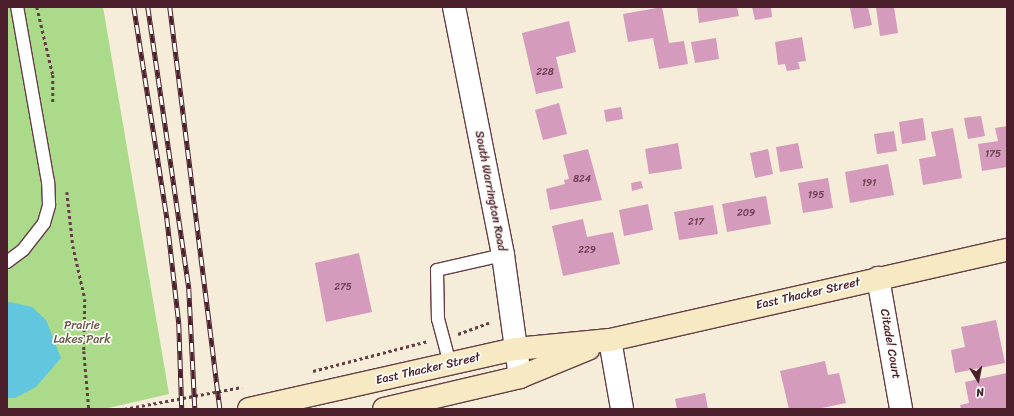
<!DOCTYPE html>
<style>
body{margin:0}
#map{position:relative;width:1014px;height:416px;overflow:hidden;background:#f5edd9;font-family:Sriracha,sans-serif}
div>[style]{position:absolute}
.green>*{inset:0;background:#abdb8a}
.water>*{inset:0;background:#61c6de}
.building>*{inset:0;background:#d49bbd}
.path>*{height:2.5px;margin-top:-1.25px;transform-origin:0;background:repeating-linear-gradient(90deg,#643e45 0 3px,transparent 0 6px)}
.roads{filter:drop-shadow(1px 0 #643e45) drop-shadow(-1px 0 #643e45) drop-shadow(0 1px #643e45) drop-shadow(0 -1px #643e45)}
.lane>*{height:12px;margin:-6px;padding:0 6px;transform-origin:6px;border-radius:6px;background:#fff}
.street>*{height:22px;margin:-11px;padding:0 11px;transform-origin:11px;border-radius:11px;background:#fff}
.secondary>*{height:22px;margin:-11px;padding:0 11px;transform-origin:11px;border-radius:11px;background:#f6e9c3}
.rail>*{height:4.5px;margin-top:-2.25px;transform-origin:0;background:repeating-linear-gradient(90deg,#fdfcf7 0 9px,#4a1f2b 0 18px);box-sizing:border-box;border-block:1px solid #4a1f2b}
span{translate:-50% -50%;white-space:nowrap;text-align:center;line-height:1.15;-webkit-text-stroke:3.5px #fdfcf7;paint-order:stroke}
.number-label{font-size:10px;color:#6c3e50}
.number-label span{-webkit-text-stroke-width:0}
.street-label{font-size:12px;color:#4a1f2b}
.park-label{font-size:12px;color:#675748}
.frame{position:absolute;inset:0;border:8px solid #4a1f2b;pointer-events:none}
.north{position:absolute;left:958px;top:360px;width:40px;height:40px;-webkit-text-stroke:3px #fdfcf7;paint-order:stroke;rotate:170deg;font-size:11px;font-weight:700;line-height:16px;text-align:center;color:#4a1f2b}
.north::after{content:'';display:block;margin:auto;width:14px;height:18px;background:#4a1f2b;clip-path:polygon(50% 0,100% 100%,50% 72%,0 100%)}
</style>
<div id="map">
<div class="green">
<div style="clip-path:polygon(7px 7px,103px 7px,169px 394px,104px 409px,7px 409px)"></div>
</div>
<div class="water">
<div style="clip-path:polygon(10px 302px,32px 307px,46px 320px,61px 358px,36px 387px,15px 398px,7px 398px,7px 303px)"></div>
</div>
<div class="building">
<div style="clip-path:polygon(662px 7px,669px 43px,684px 41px,688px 64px,659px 69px,653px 38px,628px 42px,623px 14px)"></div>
<div style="clip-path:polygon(697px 7px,737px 7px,739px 16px,699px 23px)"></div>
<div style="clip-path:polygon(752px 7px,771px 7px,772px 17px,755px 20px)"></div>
<div style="clip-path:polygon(868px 7px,872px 25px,854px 29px,850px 8px)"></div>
<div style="clip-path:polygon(876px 7px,894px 7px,898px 33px,880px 36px)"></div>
<div style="clip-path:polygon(569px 21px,576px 52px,556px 57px,563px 88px,536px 94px,522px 33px)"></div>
<div style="clip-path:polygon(802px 37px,806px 61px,798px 62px,800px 69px,787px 71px,785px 64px,778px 65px,775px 42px)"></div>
<div style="clip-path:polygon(716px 38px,719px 59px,695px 63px,691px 42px)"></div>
<div style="clip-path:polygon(559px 103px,567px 134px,543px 140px,535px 110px)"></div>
<div style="clip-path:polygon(621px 107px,623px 119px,606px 122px,604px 110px)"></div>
<div style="clip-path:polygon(981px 116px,985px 136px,968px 139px,964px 118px)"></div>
<div style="clip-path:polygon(923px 118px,926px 140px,902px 144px,899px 122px)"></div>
<div style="clip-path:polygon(1007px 126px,1007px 167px,982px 171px,978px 144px,998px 141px,995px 128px)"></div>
<div style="clip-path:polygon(953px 128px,962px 178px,923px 185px,919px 159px,936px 156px,931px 132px)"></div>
<div style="clip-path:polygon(894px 131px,897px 151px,877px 154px,874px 134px)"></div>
<div style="clip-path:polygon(678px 143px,682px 169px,649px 174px,645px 149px)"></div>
<div style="clip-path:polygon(798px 143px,803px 168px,780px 172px,776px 147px)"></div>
<div style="clip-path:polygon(588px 149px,602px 200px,550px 210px,546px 189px,565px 184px,564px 180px,569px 179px,563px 155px)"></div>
<div style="clip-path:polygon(768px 149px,773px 174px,755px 178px,750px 153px)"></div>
<div style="clip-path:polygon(888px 164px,894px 195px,850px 203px,845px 172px)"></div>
<div style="clip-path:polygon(828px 178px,833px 208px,803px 213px,798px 183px)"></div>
<div style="clip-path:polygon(641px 181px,643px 188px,632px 191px,631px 183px)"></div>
<div style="clip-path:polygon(766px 196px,771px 224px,727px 232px,722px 204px)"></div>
<div style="clip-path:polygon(648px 204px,653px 230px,624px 236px,619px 210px)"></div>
<div style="clip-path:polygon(713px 205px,718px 234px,679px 240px,674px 212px)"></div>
<div style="clip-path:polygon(583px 219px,587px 237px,613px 232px,620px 264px,563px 276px,552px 226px)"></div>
<div style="clip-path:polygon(359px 253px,372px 312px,326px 322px,315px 263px)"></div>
<div style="clip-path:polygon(996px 320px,1005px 363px,955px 373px,951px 350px,965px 347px,961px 327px)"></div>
<div style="clip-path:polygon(825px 361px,828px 375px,839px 373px,846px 403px,817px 409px,789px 409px,780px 371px)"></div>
<div style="clip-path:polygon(1007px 373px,1007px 409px,961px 409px,960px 405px,969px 403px,965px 382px)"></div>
<div style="clip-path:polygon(705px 393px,708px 409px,677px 409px,675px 399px)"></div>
</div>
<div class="path">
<div style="left:37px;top:7px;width:70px;rotate:76.8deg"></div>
<div style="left:53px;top:75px;width:27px;rotate:90deg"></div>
<div style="left:67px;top:192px;width:54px;rotate:83.7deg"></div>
<div style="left:73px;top:246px;width:54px;rotate:77.2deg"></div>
<div style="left:85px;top:299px;width:52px;rotate:91.1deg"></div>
<div style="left:84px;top:351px;width:58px;rotate:85.1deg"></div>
<div style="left:458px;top:334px;width:33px;rotate:-20deg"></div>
<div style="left:313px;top:371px;width:119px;rotate:-14.6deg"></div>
<div style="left:124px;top:409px;width:120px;rotate:-10.6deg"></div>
</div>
<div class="roads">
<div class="lane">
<div style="left:7px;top:262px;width:20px;rotate:-37deg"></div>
<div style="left:23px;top:250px;width:34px;rotate:-52deg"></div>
<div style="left:44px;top:223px;width:19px;rotate:-74deg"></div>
<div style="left:49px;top:205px;width:23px;rotate:-92deg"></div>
<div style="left:48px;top:182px;width:178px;rotate:-100deg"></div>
<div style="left:450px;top:364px;width:47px;rotate:-104.9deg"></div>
<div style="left:438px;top:319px;width:49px;rotate:-91.2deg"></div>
<div style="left:437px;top:270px;width:68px;rotate:-12.8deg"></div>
</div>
<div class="street">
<div style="left:454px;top:7px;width:253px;rotate:78.8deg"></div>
<div style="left:503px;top:255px;width:123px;rotate:82.1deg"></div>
<div style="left:878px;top:278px;width:133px;rotate:80deg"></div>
<div style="left:610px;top:340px;width:70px;rotate:80.1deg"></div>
</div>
<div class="secondary">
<div style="left:249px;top:409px;width:274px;rotate:-12.7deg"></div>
<div style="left:516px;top:349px;width:94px;rotate:-5.5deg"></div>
<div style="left:610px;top:340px;width:407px;rotate:-12.8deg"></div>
<div style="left:384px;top:409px;width:140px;rotate:-13.2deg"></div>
<div style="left:520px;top:377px;width:74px;rotate:-22.4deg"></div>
</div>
</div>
<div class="rail">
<div style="left:134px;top:7px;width:214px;rotate:81.1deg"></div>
<div style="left:167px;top:218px;width:107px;rotate:83.5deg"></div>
<div style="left:179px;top:324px;width:85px;rotate:88deg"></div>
<div style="left:148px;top:7px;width:285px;rotate:81.7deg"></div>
<div style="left:189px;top:289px;width:120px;rotate:87.1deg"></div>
<div style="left:170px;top:7px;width:405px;rotate:82.9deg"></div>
</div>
<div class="number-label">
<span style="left:545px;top:73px">228</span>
<span style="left:993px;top:155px">175</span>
<span style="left:582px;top:180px">824</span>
<span style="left:869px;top:184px">191</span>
<span style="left:816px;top:196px">195</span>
<span style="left:746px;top:214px">209</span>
<span style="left:696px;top:223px">217</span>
<span style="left:587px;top:251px">229</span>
<span style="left:343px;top:288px">275</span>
</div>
<div class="street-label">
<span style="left:490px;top:191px;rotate:79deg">South Warrington Road</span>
<span style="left:808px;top:294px;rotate:-13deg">East Thacker Street</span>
<span style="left:890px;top:344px;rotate:80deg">Citadel Court</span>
<span style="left:428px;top:369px;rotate:-13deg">East Thacker Street</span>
</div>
<div class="park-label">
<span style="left:82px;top:333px">Prairie<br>Lakes Park</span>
</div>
<div class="frame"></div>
<div class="north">N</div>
</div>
